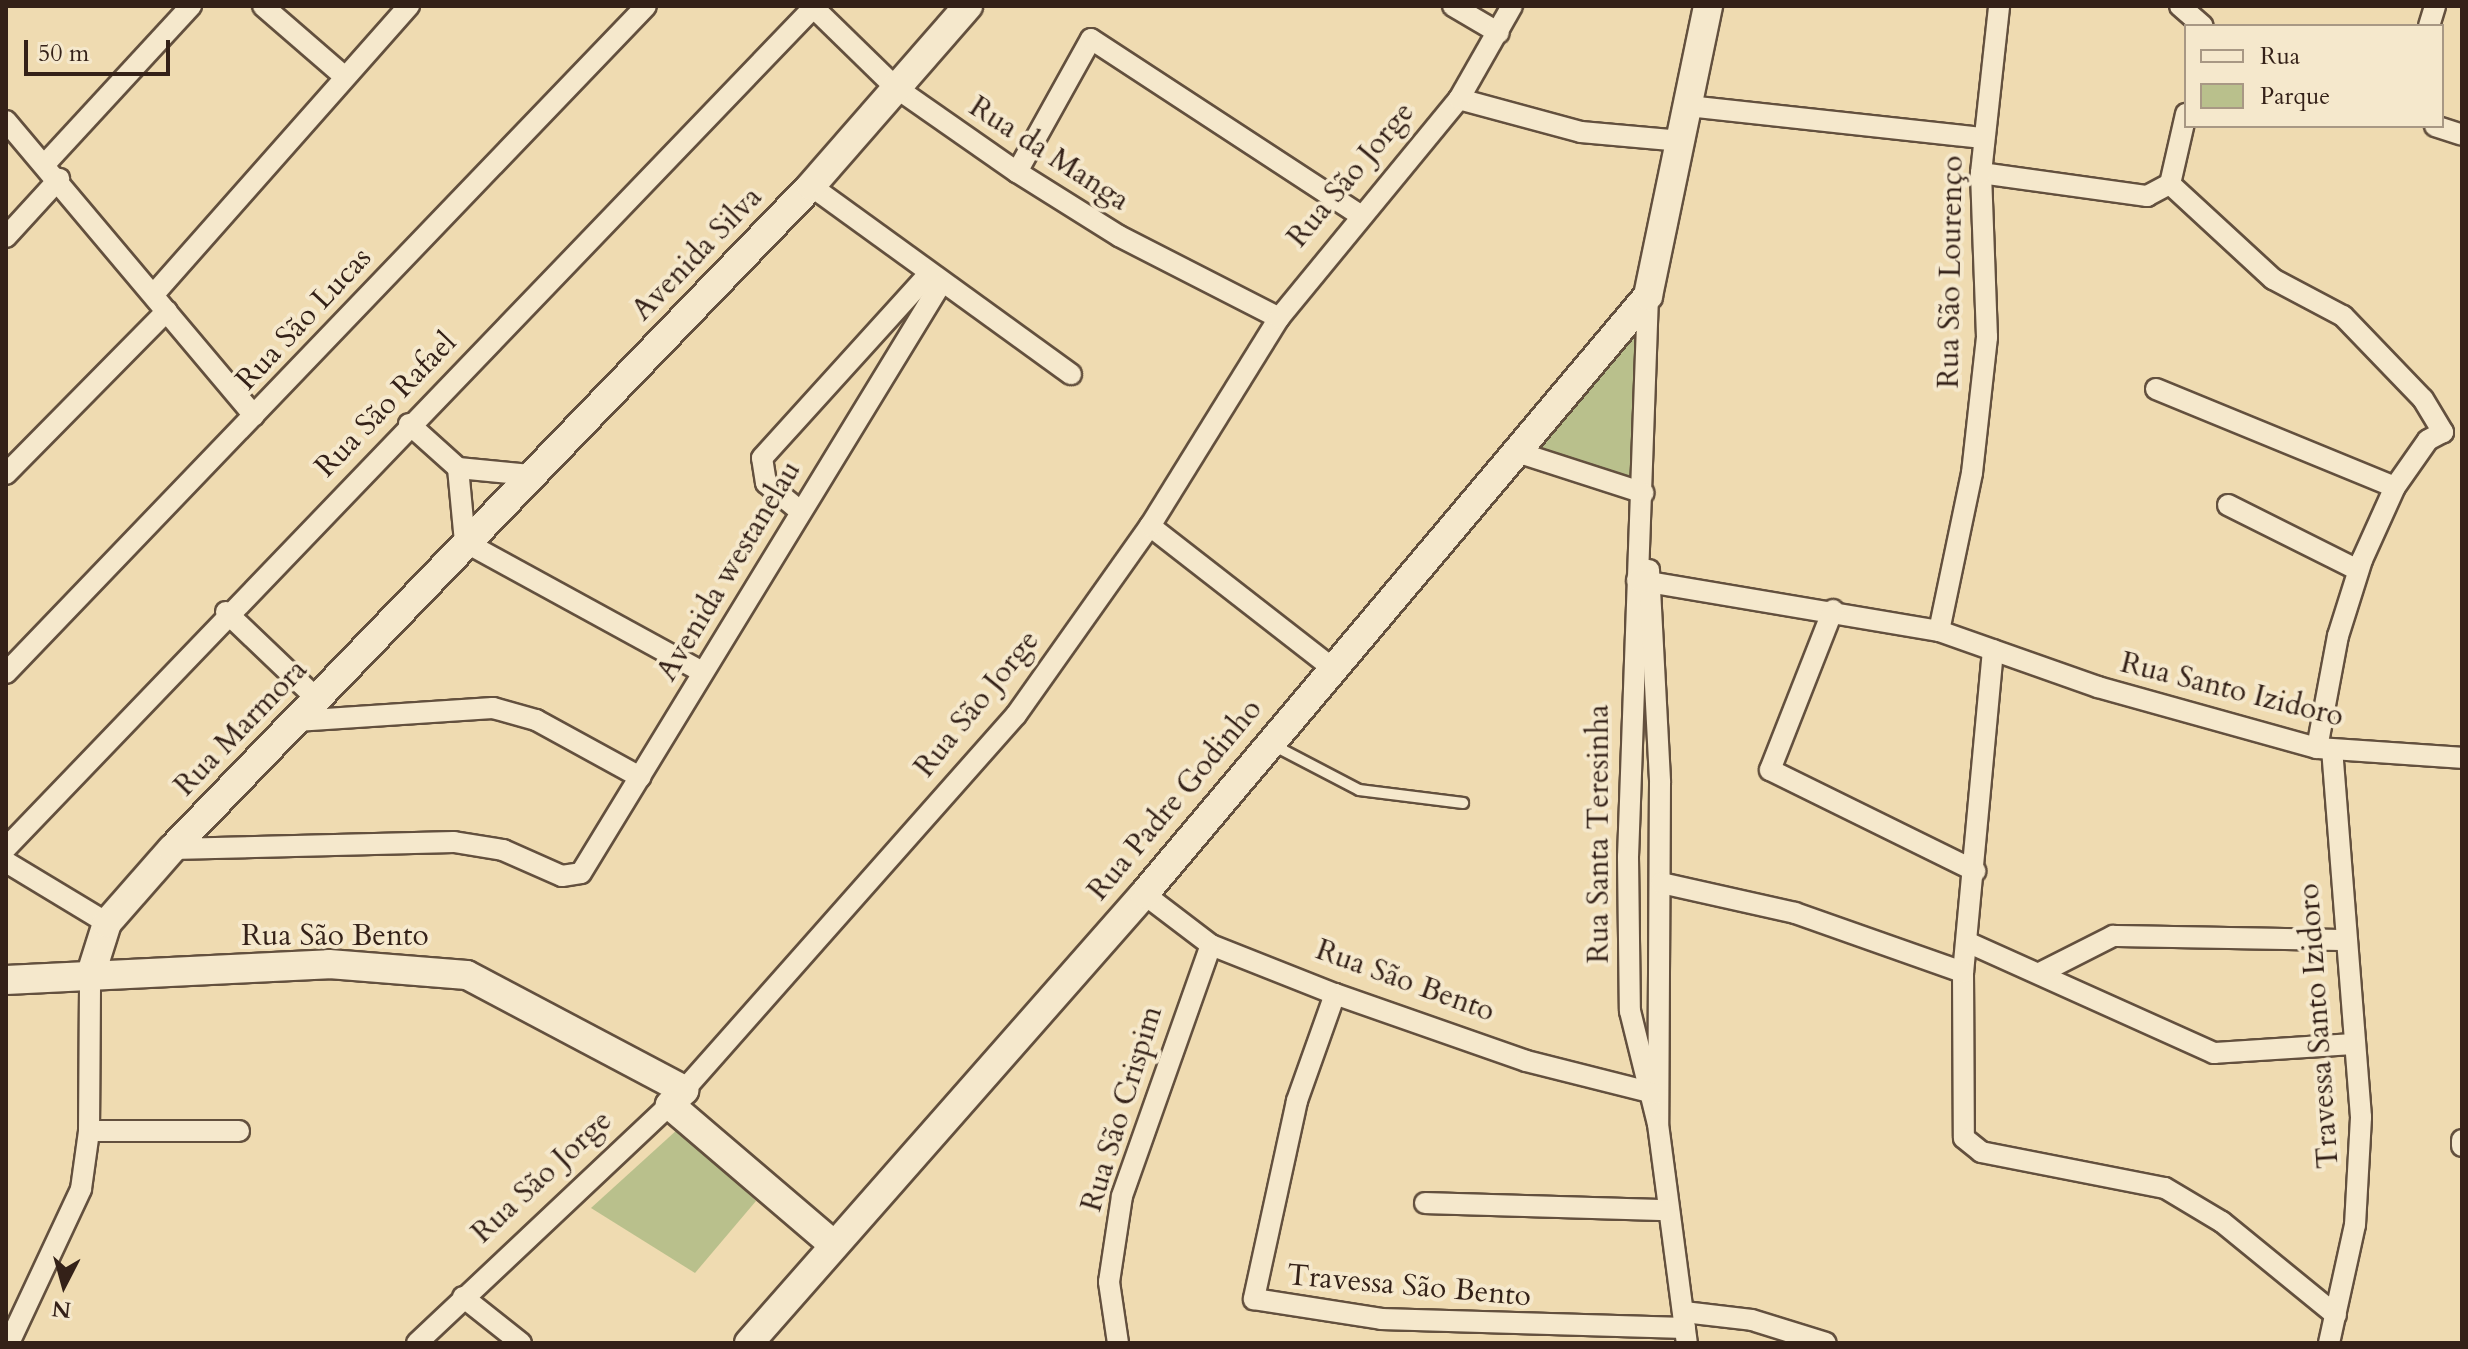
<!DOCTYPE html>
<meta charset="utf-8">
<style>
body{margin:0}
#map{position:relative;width:2468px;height:1349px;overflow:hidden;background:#efdbb1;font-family:Cardo,serif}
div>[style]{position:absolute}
.green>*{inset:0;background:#b9c08c}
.roads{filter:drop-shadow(2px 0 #63503e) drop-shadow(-2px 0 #63503e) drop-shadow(0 2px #63503e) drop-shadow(0 -2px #63503e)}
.lane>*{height:10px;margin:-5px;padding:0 5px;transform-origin:5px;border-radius:5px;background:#f5e8cc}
.street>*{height:20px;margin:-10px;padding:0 10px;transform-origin:10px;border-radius:10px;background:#f5e8cc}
.secondary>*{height:28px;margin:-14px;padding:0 14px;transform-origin:14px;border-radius:14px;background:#f5e8cc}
span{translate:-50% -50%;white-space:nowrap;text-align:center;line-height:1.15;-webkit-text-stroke:8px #f5e8cc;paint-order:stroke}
.street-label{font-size:30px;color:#342118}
.frame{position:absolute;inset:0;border:8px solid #342118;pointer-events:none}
.legend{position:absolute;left:2184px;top:24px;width:260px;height:104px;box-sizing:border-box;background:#f5e8cc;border:2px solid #a89884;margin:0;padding:10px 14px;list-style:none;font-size:24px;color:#342118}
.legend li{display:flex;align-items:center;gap:16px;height:40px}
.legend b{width:40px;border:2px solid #a89884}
.north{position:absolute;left:24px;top:1245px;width:80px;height:80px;-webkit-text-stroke:6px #f5e8cc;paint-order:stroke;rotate:186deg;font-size:22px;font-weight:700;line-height:32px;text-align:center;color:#342118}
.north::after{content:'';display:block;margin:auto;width:28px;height:36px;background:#342118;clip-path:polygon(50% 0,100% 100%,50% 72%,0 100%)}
.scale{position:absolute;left:24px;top:40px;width:146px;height:36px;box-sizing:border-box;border:4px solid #342118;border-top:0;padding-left:10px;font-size:24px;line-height:28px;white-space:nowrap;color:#342118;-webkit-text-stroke:6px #f5e8cc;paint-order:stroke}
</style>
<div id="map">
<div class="green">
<div style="clip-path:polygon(1641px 316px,1639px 482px,1527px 448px)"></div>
<div style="clip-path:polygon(678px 1129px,756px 1201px,695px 1273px,591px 1208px)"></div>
</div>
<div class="roads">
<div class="lane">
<div style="left:1273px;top:745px;width:97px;rotate:27.6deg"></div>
<div style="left:1359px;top:790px;width:105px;rotate:7.1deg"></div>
</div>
<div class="street">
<div style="left:263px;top:6px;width:108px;rotate:40.9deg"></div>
<div style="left:812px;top:6px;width:116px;rotate:44.3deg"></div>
<div style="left:895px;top:87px;width:149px;rotate:34.9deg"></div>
<div style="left:1017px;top:172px;width:120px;rotate:32.1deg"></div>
<div style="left:1119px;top:236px;width:180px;rotate:27.1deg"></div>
<div style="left:1453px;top:6px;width:53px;rotate:30.4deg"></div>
<div style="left:2180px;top:6px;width:30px;rotate:41deg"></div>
<div style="left:2429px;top:26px;width:21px;rotate:-73deg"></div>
<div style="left:1459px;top:99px;width:126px;rotate:15.1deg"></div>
<div style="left:1581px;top:132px;width:101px;rotate:5.1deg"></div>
<div style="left:1688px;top:106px;width:297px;rotate:6.2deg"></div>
<div style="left:6px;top:121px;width:385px;rotate:49.9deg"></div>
<div style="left:2435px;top:126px;width:28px;rotate:18deg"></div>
<div style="left:46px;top:163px;width:214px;rotate:-47.3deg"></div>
<div style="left:1017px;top:172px;width:152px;rotate:-60.9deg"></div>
<div style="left:1091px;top:39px;width:323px;rotate:33.2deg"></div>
<div style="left:1981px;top:173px;width:168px;rotate:7.9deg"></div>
<div style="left:2147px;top:196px;width:26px;rotate:-28deg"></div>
<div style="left:2170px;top:184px;width:140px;rotate:42.7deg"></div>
<div style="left:2273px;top:279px;width:79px;rotate:27.9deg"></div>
<div style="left:2343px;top:316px;width:115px;rotate:46.1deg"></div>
<div style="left:2423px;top:399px;width:39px;rotate:59deg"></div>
<div style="left:2170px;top:184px;width:72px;rotate:-77.1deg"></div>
<div style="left:811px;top:186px;width:321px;rotate:35.9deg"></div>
<div style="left:6px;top:237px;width:79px;rotate:-47.6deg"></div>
<div style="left:154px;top:294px;width:385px;rotate:-48.5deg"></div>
<div style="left:1648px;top:296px;width:561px;rotate:92.04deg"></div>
<div style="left:1628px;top:857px;width:154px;rotate:89.3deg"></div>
<div style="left:1630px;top:1011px;width:116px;rotate:76.1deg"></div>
<div style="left:2156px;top:389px;width:258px;rotate:22.3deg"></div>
<div style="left:409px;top:424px;width:66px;rotate:41.9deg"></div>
<div style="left:1517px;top:452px;width:133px;rotate:17.9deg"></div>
<div style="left:6px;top:474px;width:229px;rotate:-45.4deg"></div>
<div style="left:530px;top:475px;width:72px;rotate:-174.4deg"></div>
<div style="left:458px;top:468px;width:74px;rotate:84.6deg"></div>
<div style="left:465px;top:542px;width:269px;rotate:28.7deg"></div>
<div style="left:2228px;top:505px;width:145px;rotate:26.6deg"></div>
<div style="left:800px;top:511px;width:44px;rotate:-140.5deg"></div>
<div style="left:766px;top:483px;width:25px;rotate:-99deg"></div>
<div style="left:762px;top:458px;width:246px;rotate:-47.8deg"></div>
<div style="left:1150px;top:526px;width:229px;rotate:37.9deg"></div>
<div style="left:1649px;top:570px;width:213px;rotate:87deg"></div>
<div style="left:1660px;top:783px;width:341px;rotate:90.3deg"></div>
<div style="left:1658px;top:1124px;width:221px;rotate:82.5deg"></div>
<div style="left:1637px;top:580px;width:306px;rotate:9.6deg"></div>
<div style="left:1939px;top:631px;width:169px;rotate:19.4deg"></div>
<div style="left:2098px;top:687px;width:227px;rotate:15.6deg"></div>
<div style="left:2317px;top:748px;width:145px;rotate:3.9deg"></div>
<div style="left:1833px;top:610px;width:172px;rotate:111.5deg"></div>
<div style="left:1770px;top:770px;width:229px;rotate:26.2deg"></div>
<div style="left:226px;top:612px;width:126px;rotate:43.7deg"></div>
<div style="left:1939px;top:631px;width:161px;rotate:-78.2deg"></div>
<div style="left:1972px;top:473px;width:137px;rotate:-83.7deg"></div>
<div style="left:1987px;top:337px;width:164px;rotate:-92.1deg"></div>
<div style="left:1981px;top:173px;width:168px;rotate:-83.8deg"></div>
<div style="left:1993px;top:650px;width:323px;rotate:95.3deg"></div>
<div style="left:1963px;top:972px;width:166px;rotate:89.7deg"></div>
<div style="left:1964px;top:1138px;width:22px;rotate:39deg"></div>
<div style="left:1981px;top:1152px;width:187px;rotate:11.1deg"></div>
<div style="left:2165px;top:1188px;width:66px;rotate:30.8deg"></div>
<div style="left:2222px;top:1222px;width:147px;rotate:39.2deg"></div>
<div style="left:6px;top:673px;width:924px;rotate:-46.18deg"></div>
<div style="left:296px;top:721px;width:197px;rotate:-3.8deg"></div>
<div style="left:493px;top:708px;width:45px;rotate:15.6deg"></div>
<div style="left:536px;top:720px;width:119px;rotate:28.7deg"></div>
<div style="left:2317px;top:748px;width:114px;rotate:-79.4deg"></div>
<div style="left:2338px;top:636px;width:80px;rotate:-72.5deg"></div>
<div style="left:2362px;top:560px;width:80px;rotate:-65.7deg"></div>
<div style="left:2395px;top:487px;width:57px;rotate:-54.9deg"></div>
<div style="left:2428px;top:440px;width:17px;rotate:-28deg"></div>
<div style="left:6px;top:848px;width:1165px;rotate:-46.15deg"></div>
<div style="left:172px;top:849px;width:282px;rotate:-1.4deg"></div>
<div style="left:454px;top:842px;width:50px;rotate:9.3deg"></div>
<div style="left:503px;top:850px;width:64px;rotate:23.8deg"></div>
<div style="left:562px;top:876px;width:19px;rotate:-9deg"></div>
<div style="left:581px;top:873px;width:689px;rotate:-58.59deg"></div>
<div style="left:6px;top:862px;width:118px;rotate:31.1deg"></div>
<div style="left:1661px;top:883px;width:137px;rotate:12.6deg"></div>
<div style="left:1795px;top:913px;width:178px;rotate:19.4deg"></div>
<div style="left:1144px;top:894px;width:84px;rotate:37.3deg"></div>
<div style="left:1211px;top:945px;width:133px;rotate:21.6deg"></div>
<div style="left:1335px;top:994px;width:202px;rotate:19.3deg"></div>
<div style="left:1526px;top:1061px;width:135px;rotate:14.1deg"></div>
<div style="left:1967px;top:942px;width:271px;rotate:24.2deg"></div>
<div style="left:2214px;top:1053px;width:141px;rotate:-3.7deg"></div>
<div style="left:2042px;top:972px;width:80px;rotate:-26.9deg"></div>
<div style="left:2113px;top:936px;width:232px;rotate:1deg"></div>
<div style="left:1335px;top:994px;width:114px;rotate:109.6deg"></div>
<div style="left:1297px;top:1101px;width:203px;rotate:102.3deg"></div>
<div style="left:1254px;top:1299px;width:129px;rotate:8.9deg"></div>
<div style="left:1381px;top:1319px;width:304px;rotate:1.7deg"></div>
<div style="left:684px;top:1090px;width:501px;rotate:-48.48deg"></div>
<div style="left:1016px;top:715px;width:232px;rotate:-54.7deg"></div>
<div style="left:1150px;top:526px;width:245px;rotate:-58.2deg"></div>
<div style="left:1279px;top:318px;width:283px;rotate:-50.6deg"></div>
<div style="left:1459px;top:99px;width:107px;rotate:-60.3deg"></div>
<div style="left:89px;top:1131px;width:150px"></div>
<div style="left:2462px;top:1146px;width:6px;rotate:-90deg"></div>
<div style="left:1425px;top:1203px;width:242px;rotate:1.7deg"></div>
<div style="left:463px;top:1297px;width:74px;rotate:38.4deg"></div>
<div style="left:1684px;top:1312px;width:68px;rotate:6.7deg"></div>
<div style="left:1752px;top:1320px;width:77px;rotate:17.3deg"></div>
<div style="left:9px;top:1343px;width:170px;rotate:-64.9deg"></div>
<div style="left:81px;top:1189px;width:59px;rotate:-82.1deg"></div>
<div style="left:89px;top:1131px;width:154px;rotate:-89.6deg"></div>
<div style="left:417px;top:1343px;width:347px;rotate:-43.3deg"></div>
<div style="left:1118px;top:1343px;width:62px;rotate:-98.4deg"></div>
<div style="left:1109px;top:1282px;width:87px;rotate:-81.4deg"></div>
<div style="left:1122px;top:1196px;width:266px;rotate:-70.5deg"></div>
<div style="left:2329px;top:1343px;width:121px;rotate:-77.6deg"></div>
<div style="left:2355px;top:1225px;width:108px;rotate:-86.8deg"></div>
<div style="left:2361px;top:1117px;width:368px;rotate:-94.5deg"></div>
</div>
<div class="secondary">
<div style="left:90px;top:977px;width:57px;rotate:-72.5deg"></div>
<div style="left:107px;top:923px;width:98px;rotate:-48.7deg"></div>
<div style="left:172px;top:849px;width:921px;rotate:-46.06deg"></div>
<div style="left:811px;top:186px;width:239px;rotate:-48.9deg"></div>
<div style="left:6px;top:980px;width:323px;rotate:-2.8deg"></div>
<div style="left:329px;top:964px;width:138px;rotate:4.6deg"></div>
<div style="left:467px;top:975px;width:246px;rotate:27.9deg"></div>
<div style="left:684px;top:1090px;width:21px;rotate:133deg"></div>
<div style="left:670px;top:1105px;width:214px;rotate:40.5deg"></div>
<div style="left:749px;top:1343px;width:598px;rotate:-48.66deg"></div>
<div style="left:1144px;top:894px;width:782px;rotate:-49.88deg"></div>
<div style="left:1648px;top:296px;width:296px;rotate:-78.3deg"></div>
</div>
</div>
<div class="street-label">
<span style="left:1049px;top:154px;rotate:33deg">Rua da Manga</span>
<span style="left:1351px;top:175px;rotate:-50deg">Rua São Jorge</span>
<span style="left:697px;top:254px;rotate:-46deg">Avenida Silva</span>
<span style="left:1951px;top:272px;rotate:-89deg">Rua São Lourenço</span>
<span style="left:304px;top:319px;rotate:-47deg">Rua São Lucas</span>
<span style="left:386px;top:405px;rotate:-46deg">Rua São Rafael</span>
<span style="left:729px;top:571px;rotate:-59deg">Avenida westanelau</span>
<span style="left:2232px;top:690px;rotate:14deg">Rua Santo Izidoro</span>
<span style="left:977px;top:704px;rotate:-51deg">Rua São Jorge</span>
<span style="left:241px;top:728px;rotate:-46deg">Rua Marmora</span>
<span style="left:1175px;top:800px;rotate:-50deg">Rua Padre Godinho</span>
<span style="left:1599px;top:834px;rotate:-90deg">Rua Santa Teresinha</span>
<span style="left:335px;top:936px">Rua São Bento</span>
<span style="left:1405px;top:981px;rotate:20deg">Rua São Bento</span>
<span style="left:2319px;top:1026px;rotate:-94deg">Travessa Santo Izidoro</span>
<span style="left:1122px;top:1109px;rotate:-73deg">Rua São Crispim</span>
<span style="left:542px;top:1177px;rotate:-43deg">Rua São Jorge</span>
<span style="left:1409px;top:1286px;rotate:5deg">Travessa São Bento</span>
</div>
<div class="frame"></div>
<ul class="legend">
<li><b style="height:10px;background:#f5e8cc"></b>Rua</li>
<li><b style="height:22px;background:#b9c08c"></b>Parque</li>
</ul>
<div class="north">N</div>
<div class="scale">50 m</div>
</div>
